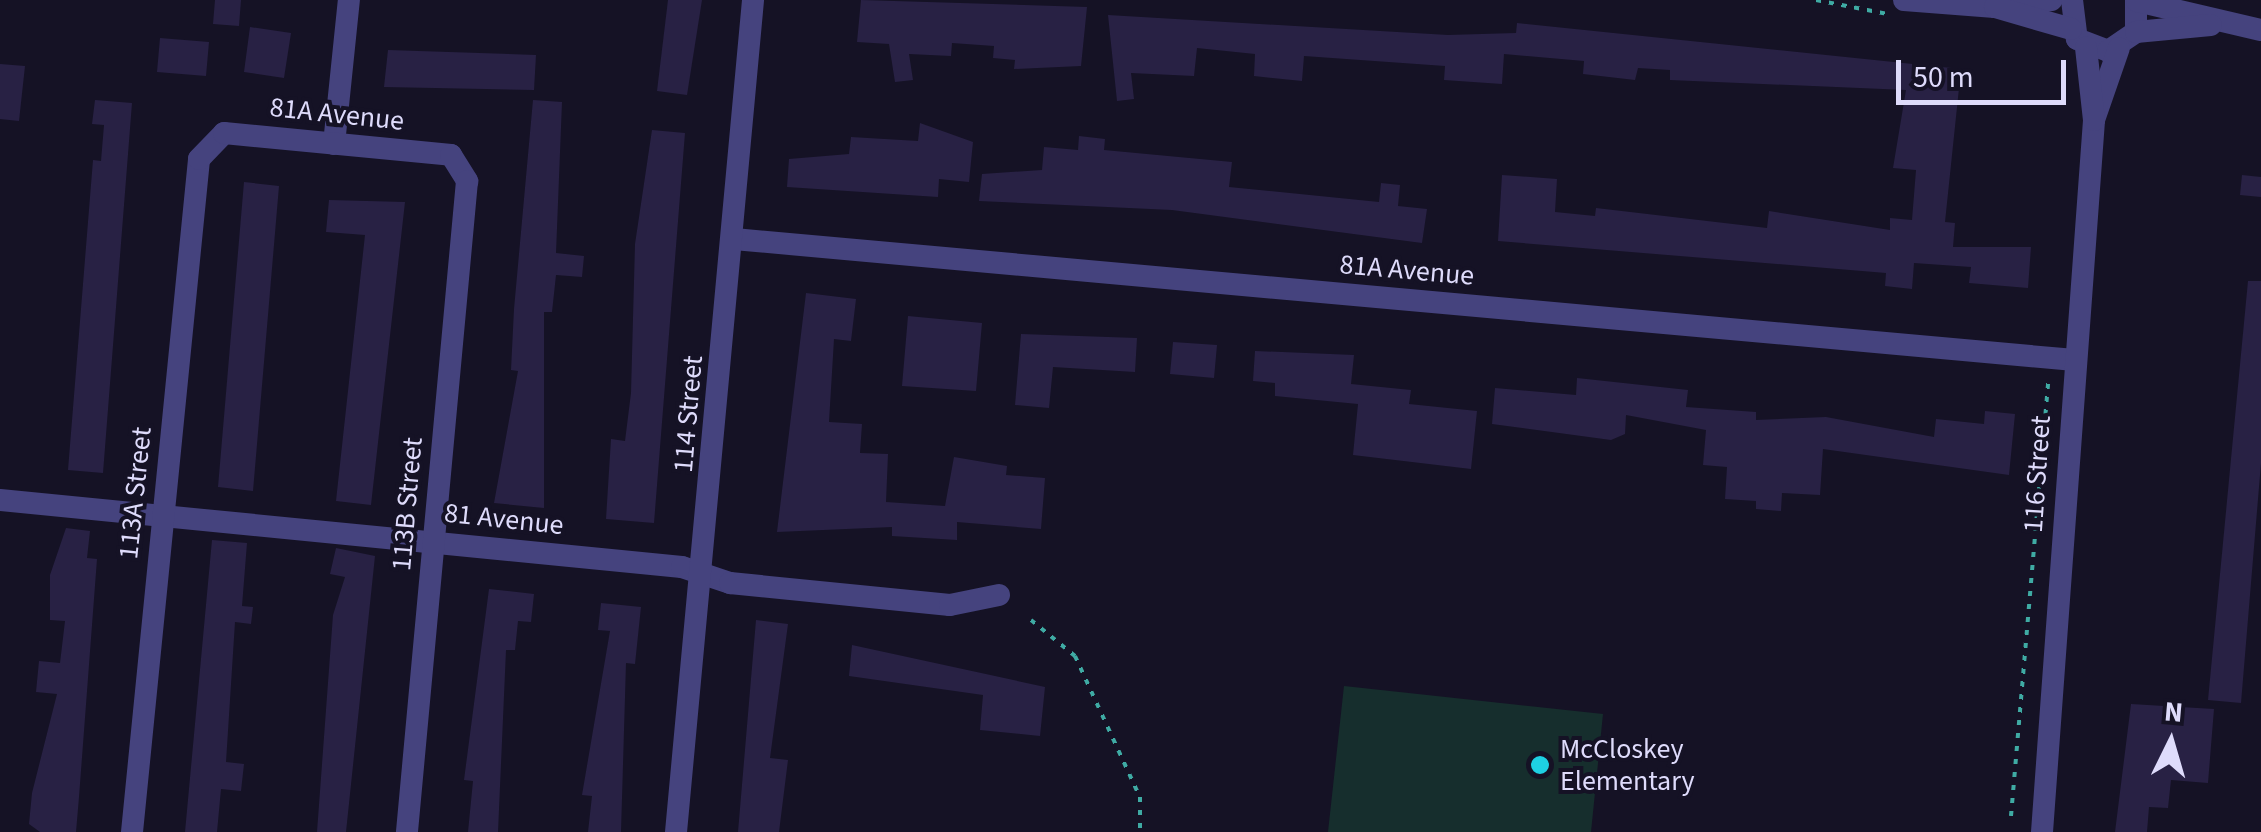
<!DOCTYPE html>
<style>
body{margin:0}
#map{position:relative;width:2261px;height:832px;overflow:hidden;background:#151225;font-family:"Source Sans 3",sans-serif}
div>[style]{position:absolute}
.green>*{inset:0;background:#162e2d}
.building>*{inset:0;background:#282144}
.path>*{height:4px;margin-top:-2px;transform-origin:0;background:repeating-linear-gradient(90deg,#3faba4 0 5px,transparent 0 13px)}
.minor>*{height:22px;margin:-11px;padding:0 11px;transform-origin:11px;border-radius:11px;background:#45437e}
.dots>*{width:28px;height:28px;translate:-50% -50%;box-sizing:border-box;border:5px solid #151225;border-radius:50%}
span{translate:-50% -50%;white-space:nowrap;text-align:center;line-height:1.15;-webkit-text-stroke:8px #151225;paint-order:stroke}
.street-label{font-size:28px;color:#dedbfb}
.poi-label{font-size:28px;color:#dedbfb}
.left{translate:0 -50%;text-align:left}
.north{position:absolute;left:2121px;top:692px;width:100px;height:100px;-webkit-text-stroke:8px #151225;paint-order:stroke;rotate:5deg;font-size:28px;font-weight:700;line-height:40px;text-align:center;color:#dedbfb}
.north::after{content:'';display:block;margin:auto;width:35px;height:45px;background:#dedbfb;clip-path:polygon(50% 0,100% 100%,50% 72%,0 100%)}
.scale{position:absolute;left:1896px;top:60px;width:170px;height:45px;box-sizing:border-box;border:5px solid #dedbfb;border-top:0;padding-left:12px;font-size:30px;line-height:35px;white-space:nowrap;color:#dedbfb;-webkit-text-stroke:8px #151225;paint-order:stroke}
</style>
<div id="map">
<div class="green">
<div style="clip-path:polygon(1344px 686px,1603px 714px,1591px 832px,1328px 832px)"></div>
</div>
<div class="building">
<div style="clip-path:polygon(215px 0,241px 0,239px 26px,213px 24px)"></div>
<div style="clip-path:polygon(668px 0,702px 0,687px 95px,657px 91px)"></div>
<div style="clip-path:polygon(861px 0,1087px 7px,1081px 66px,1014px 69px,1015px 60px,993px 58px,994px 46px,952px 43px,951px 56px,909px 54px,913px 80px,895px 82px,889px 44px,857px 42px)"></div>
<div style="clip-path:polygon(1108px 15px,1448px 35px,1516px 33px,1517px 23px,1961px 69px,1945px 222px,1955px 223px,1953px 247px,2031px 247px,2028px 288px,1969px 283px,1971px 267px,1914px 263px,1912px 289px,1885px 286px,1886px 273px,1498px 241px,1502px 175px,1557px 179px,1555px 212px,1595px 216px,1596px 208px,1767px 228px,1769px 211px,1890px 230px,1890px 218px,1912px 220px,1916px 170px,1893px 168px,1906px 90px,1670px 80px,1670px 70px,1638px 68px,1635px 80px,1583px 74px,1584px 61px,1504px 54px,1502px 84px,1444px 80px,1445px 66px,1304px 56px,1302px 81px,1254px 76px,1255px 54px,1197px 48px,1194px 76px,1131px 73px,1134px 99px,1117px 101px)"></div>
<div style="clip-path:polygon(250px 27px,291px 33px,284px 78px,244px 72px)"></div>
<div style="clip-path:polygon(160px 38px,209px 42px,206px 76px,157px 72px)"></div>
<div style="clip-path:polygon(388px 50px,536px 55px,534px 90px,384px 87px)"></div>
<div style="clip-path:polygon(0 64px,25px 66px,19px 121px,0 119px)"></div>
<div style="clip-path:polygon(95px 100px,132px 103px,103px 473px,68px 470px,93px 160px,101px 161px,104px 125px,92px 124px)"></div>
<div style="clip-path:polygon(533px 100px,562px 102px,556px 253px,584px 256px,582px 277px,556px 275px,552px 312px,544px 312px,544px 508px,494px 503px,518px 371px,511px 370px,514px 309px)"></div>
<div style="clip-path:polygon(920px 123px,973px 142px,969px 182px,939px 179px,938px 197px,787px 187px,789px 159px,849px 154px,851px 137px,918px 141px)"></div>
<div style="clip-path:polygon(652px 130px,685px 133px,654px 523px,606px 519px,611px 439px,625px 441px,631px 393px,635px 244px)"></div>
<div style="clip-path:polygon(1079px 136px,1105px 139px,1104px 150px,1232px 162px,1229px 187px,1379px 202px,1381px 183px,1400px 185px,1398px 206px,1427px 209px,1422px 243px,1172px 210px,979px 201px,982px 174px,1042px 170px,1044px 147px,1078px 150px)"></div>
<div style="clip-path:polygon(2242px 175px,2261px 177px,2261px 197px,2240px 195px)"></div>
<div style="clip-path:polygon(244px 182px,279px 186px,253px 491px,218px 487px)"></div>
<div style="clip-path:polygon(329px 200px,405px 202px,371px 505px,336px 501px,365px 235px,326px 232px)"></div>
<div style="clip-path:polygon(2248px 281px,2261px 281px,2261px 463px,2241px 703px,2208px 700px)"></div>
<div style="clip-path:polygon(806px 293px,856px 299px,851px 341px,834px 339px,829px 422px,862px 424px,860px 453px,888px 454px,886px 502px,945px 506px,954px 457px,1007px 466px,1006px 475px,1045px 478px,1041px 529px,957px 522px,957px 540px,892px 536px,892px 527px,777px 532px)"></div>
<div style="clip-path:polygon(908px 316px,982px 323px,976px 391px,902px 386px)"></div>
<div style="clip-path:polygon(1021px 334px,1137px 338px,1135px 372px,1053px 367px,1049px 408px,1015px 405px)"></div>
<div style="clip-path:polygon(1173px 342px,1217px 345px,1214px 378px,1170px 374px)"></div>
<div style="clip-path:polygon(1255px 351px,1354px 355px,1351px 384px,1411px 390px,1409px 404px,1477px 411px,1471px 469px,1353px 455px,1358px 404px,1275px 396px,1275px 383px,1253px 381px)"></div>
<div style="clip-path:polygon(1577px 378px,1688px 390px,1686px 407px,1756px 412px,1756px 420px,1826px 417px,1934px 437px,1936px 419px,1984px 424px,1985px 411px,2015px 414px,2009px 475px,1823px 449px,1820px 495px,1782px 493px,1781px 511px,1756px 509px,1756px 501px,1725px 499px,1727px 467px,1703px 465px,1706px 430px,1626px 415px,1625px 434px,1611px 440px,1492px 424px,1495px 388px,1576px 395px)"></div>
<div style="clip-path:polygon(66px 528px,90px 531px,87px 558px,97px 559px,79px 797px,76px 832px,40px 832px,29px 824px,32px 793px,57px 694px,36px 692px,39px 661px,60px 663px,65px 621px,50px 620px,50px 575px)"></div>
<div style="clip-path:polygon(212px 540px,247px 543px,242px 606px,253px 607px,251px 624px,235px 622px,226px 762px,244px 764px,241px 791px,221px 789px,217px 832px,185px 832px)"></div>
<div style="clip-path:polygon(336px 548px,375px 556px,346px 832px,317px 832px,333px 615px,345px 577px,330px 574px)"></div>
<div style="clip-path:polygon(489px 589px,534px 594px,531px 622px,518px 621px,515px 650px,506px 650px,498px 832px,468px 832px,473px 781px,464px 780px)"></div>
<div style="clip-path:polygon(601px 603px,641px 607px,635px 664px,626px 663px,621px 832px,588px 832px,592px 796px,582px 795px,610px 631px,598px 630px)"></div>
<div style="clip-path:polygon(756px 620px,788px 624px,770px 758px,788px 760px,779px 832px,738px 832px)"></div>
<div style="clip-path:polygon(852px 645px,1045px 687px,1040px 736px,980px 730px,983px 695px,849px 676px)"></div>
<div style="clip-path:polygon(2131px 704px,2214px 709px,2208px 783px,2171px 780px,2168px 808px,2149px 807px,2147px 832px,2115px 832px)"></div>
</div>
<div class="path">
<div style="left:1816px;top:0;width:73px;rotate:11deg"></div>
<div style="left:1031px;top:620px;width:57px;rotate:39.3deg"></div>
<div style="left:1075px;top:656px;width:155px;rotate:65.3deg"></div>
<div style="left:1140px;top:797px;width:35px;rotate:90deg"></div>
<div style="left:2011px;top:816px;width:435px;rotate:-85.1deg"></div>
</div>
<div class="minor">
<div style="left:1904px;top:0;width:91px;rotate:4.4deg"></div>
<div style="left:1995px;top:7px;width:57px;rotate:-7deg"></div>
<div style="left:2072px;top:0;width:39px;rotate:83deg"></div>
<div style="left:2077px;top:39px;width:33px;rotate:21deg"></div>
<div style="left:2108px;top:51px;width:34px;rotate:-34deg"></div>
<div style="left:2136px;top:32px;width:32px;rotate:-90deg"></div>
<div style="left:2137px;top:1px;width:127px;rotate:13.2deg"></div>
<div style="left:1995px;top:7px;width:79px;rotate:16.1deg"></div>
<div style="left:2136px;top:32px;width:75px;rotate:-5.3deg"></div>
<div style="left:2094px;top:120px;width:76px;rotate:-70.9deg"></div>
<div style="left:334px;top:144px;width:145px;rotate:-84.1deg"></div>
<div style="left:734px;top:239px;width:1346px;rotate:5.16deg"></div>
<div style="left:0;top:500px;width:685px;rotate:5.61deg"></div>
<div style="left:682px;top:567px;width:51px;rotate:18.4deg"></div>
<div style="left:730px;top:583px;width:221px;rotate:5.7deg"></div>
<div style="left:950px;top:605px;width:50px;rotate:-11.5deg"></div>
<div style="left:132px;top:832px;width:676px;rotate:-84.31deg"></div>
<div style="left:199px;top:159px;width:36px;rotate:-46deg"></div>
<div style="left:224px;top:133px;width:228px;rotate:5.5deg"></div>
<div style="left:451px;top:155px;width:31px;rotate:58deg"></div>
<div style="left:467px;top:181px;width:654px;rotate:95.27deg"></div>
<div style="left:676px;top:832px;width:836px;rotate:-84.71deg"></div>
<div style="left:2042px;top:832px;width:714px;rotate:-85.82deg"></div>
<div style="left:2094px;top:120px;width:73px;rotate:-96.3deg"></div>
</div>
<div class="dots">
<div style="left:1540px;top:765px;background:#1ed0e3"></div>
</div>
<div class="street-label">
<span style="left:337px;top:114px;rotate:6deg">81A Avenue</span>
<span style="left:1407px;top:270px;rotate:5deg">81A Avenue</span>
<span style="left:688px;top:414px;rotate:-85deg">114 Street</span>
<span style="left:2037px;top:474px;rotate:-86deg">116 Street</span>
<span style="left:135px;top:493px;rotate:-84deg">113A Street</span>
<span style="left:407px;top:504px;rotate:-85deg">113B Street</span>
<span style="left:504px;top:519px;rotate:6deg">81 Avenue</span>
</div>
<div class="poi-label">
<span class="left" style="left:1560px;top:765px">McCloskey<br>Elementary</span>
</div>
<div class="north">N</div>
<div class="scale">50 m</div>
</div>
